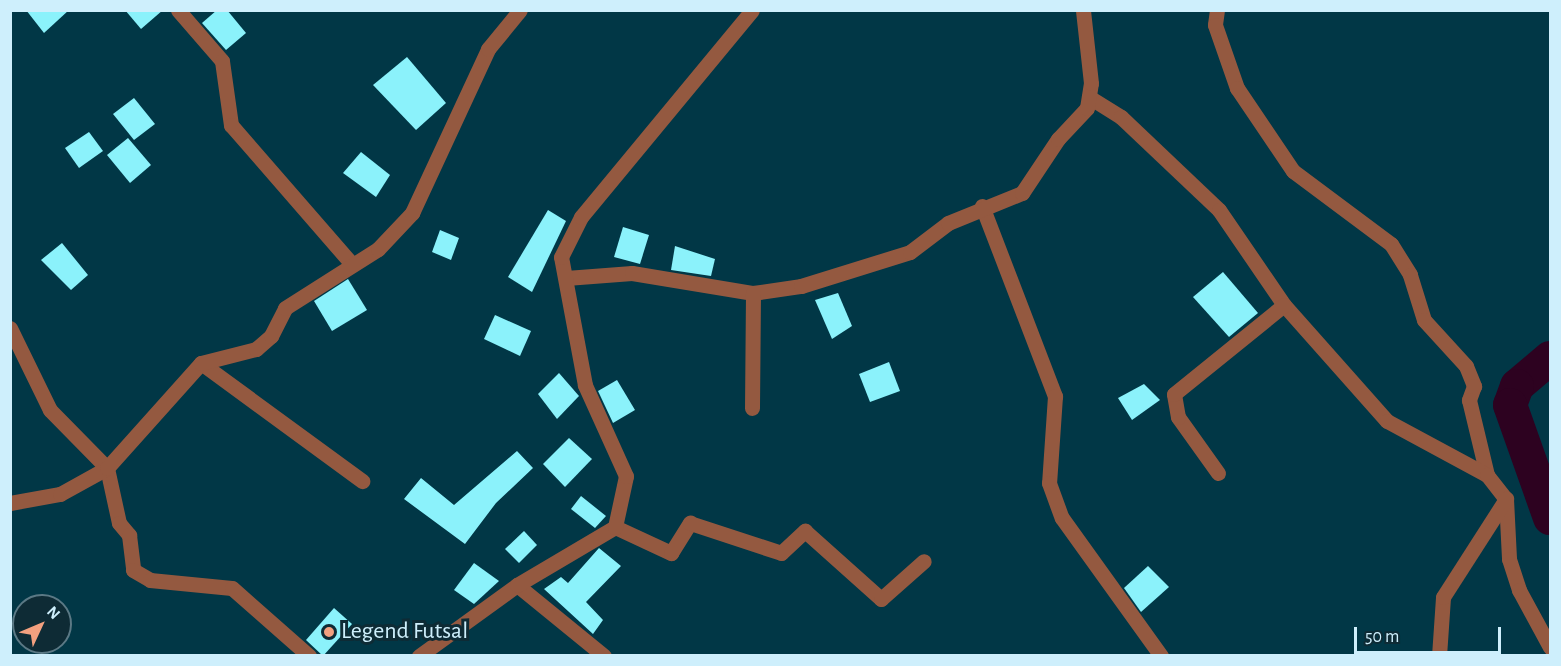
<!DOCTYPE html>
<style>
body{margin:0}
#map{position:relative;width:1561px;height:666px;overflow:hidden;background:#013746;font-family:"Alegreya Sans",sans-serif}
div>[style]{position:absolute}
.river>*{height:34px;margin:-17px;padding:0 17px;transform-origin:17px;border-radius:17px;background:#2d0220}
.building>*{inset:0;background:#8bf2fb}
.minor>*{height:15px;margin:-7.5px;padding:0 7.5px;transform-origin:7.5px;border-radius:7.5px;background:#945940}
.dots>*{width:16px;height:16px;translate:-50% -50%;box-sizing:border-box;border:3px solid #0e2b35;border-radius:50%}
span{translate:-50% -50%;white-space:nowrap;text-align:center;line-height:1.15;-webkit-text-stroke:6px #0e2b35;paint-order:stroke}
.poi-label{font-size:24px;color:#ceeffc}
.left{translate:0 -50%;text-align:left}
.frame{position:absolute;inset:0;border:12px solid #ceeffc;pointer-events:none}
.north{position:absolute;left:12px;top:594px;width:60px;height:60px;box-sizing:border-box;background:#0e2b35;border:2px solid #5b7985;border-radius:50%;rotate:46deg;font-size:16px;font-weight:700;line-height:24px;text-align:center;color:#ceeffc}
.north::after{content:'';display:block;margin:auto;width:21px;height:27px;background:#f2a07f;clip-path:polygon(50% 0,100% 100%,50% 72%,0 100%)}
.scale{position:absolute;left:1354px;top:627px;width:147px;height:27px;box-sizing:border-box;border:3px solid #ceeffc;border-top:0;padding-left:8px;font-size:18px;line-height:21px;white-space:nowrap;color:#ceeffc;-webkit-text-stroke:4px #0e2b35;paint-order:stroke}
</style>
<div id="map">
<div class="river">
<div style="left:1550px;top:358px;width:43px;rotate:139.7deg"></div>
<div style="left:1517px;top:386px;width:20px;rotate:110deg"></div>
<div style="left:1510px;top:405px;width:120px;rotate:70.5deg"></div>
</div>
<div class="building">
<div style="clip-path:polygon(26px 10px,69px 10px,44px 33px)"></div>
<div style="clip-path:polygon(125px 10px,163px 10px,141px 29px)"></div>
<div style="clip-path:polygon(217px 10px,227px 10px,246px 33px,226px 50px,202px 23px)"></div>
<div style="clip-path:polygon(407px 57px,446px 103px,416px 130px,373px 85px)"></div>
<div style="clip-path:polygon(134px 98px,155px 124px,134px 140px,113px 114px)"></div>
<div style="clip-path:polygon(89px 132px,103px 151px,79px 168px,65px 148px)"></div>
<div style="clip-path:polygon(128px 138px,151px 165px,130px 183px,107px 155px)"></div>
<div style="clip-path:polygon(361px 152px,390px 175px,376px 197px,343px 173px)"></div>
<div style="clip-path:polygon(548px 210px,566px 221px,532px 292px,508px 277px)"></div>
<div style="clip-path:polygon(623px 227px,649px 235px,640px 264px,614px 257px)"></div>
<div style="clip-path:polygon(440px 230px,459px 238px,451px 260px,432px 252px)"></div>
<div style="clip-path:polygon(62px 243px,88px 275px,71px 290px,41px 260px)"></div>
<div style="clip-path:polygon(675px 246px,715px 259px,711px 276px,671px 270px)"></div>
<div style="clip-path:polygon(1223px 272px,1258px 313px,1229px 337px,1193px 297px)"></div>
<div style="clip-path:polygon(348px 279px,367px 310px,332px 331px,314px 301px)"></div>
<div style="clip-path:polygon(838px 293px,852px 326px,832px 339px,815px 300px)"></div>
<div style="clip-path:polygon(495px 315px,531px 331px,520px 356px,484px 339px)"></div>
<div style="clip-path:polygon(889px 362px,900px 391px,870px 402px,859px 374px)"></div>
<div style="clip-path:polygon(559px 373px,579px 396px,557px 419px,538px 394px)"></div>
<div style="clip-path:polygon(617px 380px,635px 410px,613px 423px,598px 391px)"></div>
<div style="clip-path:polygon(1144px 384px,1160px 400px,1132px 420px,1118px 398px)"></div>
<div style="clip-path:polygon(569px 438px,592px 459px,565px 487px,543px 464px)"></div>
<div style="clip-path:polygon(517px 451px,533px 468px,496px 503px,465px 544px,404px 499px,421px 478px,454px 505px)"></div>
<div style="clip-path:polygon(581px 496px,606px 516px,595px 528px,571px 509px)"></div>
<div style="clip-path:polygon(524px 531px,537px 545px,519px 563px,505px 549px)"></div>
<div style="clip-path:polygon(599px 548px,621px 566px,586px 602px,603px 620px,593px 634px,544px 589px,561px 577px,568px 583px)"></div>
<div style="clip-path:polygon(474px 563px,499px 581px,474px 604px,454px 590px)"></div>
<div style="clip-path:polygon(1148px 566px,1169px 587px,1141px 612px,1124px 588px)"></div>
<div style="clip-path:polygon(334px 608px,352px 624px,323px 656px,306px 640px)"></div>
</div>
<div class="minor">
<div style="left:178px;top:10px;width:67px;rotate:49.2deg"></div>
<div style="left:222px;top:61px;width:65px;rotate:82deg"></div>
<div style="left:231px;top:125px;width:184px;rotate:49deg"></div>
<div style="left:1217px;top:10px;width:15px;rotate:98deg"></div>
<div style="left:1215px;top:25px;width:67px;rotate:70.8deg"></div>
<div style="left:1237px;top:88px;width:100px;rotate:56deg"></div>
<div style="left:1293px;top:171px;width:122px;rotate:36.7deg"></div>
<div style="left:1391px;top:244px;width:36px;rotate:58deg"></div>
<div style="left:1410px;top:275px;width:47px;rotate:72.7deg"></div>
<div style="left:1424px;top:320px;width:62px;rotate:47.6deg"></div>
<div style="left:1466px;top:366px;width:22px;rotate:68deg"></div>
<div style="left:1474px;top:386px;width:15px;rotate:110deg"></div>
<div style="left:1469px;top:400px;width:77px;rotate:76.5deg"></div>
<div style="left:1089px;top:97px;width:38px;rotate:32deg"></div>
<div style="left:1121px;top:117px;width:135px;rotate:43.5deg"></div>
<div style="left:1219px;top:210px;width:115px;rotate:55.6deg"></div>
<div style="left:1284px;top:305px;width:155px;rotate:48.4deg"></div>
<div style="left:1387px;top:421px;width:114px;rotate:28.4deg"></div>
<div style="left:1487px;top:475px;width:31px;rotate:52deg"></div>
<div style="left:1506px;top:499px;width:60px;rotate:87.1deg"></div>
<div style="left:1509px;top:559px;width:33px;rotate:72deg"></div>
<div style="left:1519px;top:590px;width:65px;rotate:61.5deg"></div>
<div style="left:982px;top:206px;width:204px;rotate:69deg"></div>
<div style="left:1055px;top:396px;width:87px;rotate:93.9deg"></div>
<div style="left:1049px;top:483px;width:37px;rotate:70deg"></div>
<div style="left:1062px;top:518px;width:170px;rotate:54.3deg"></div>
<div style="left:566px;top:278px;width:66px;rotate:-4.3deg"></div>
<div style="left:632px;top:273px;width:123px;rotate:9.4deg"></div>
<div style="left:753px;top:293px;width:49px;rotate:-8.3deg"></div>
<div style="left:801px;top:286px;width:114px;rotate:-17.3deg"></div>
<div style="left:910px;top:252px;width:48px;rotate:-37.3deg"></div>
<div style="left:948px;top:223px;width:80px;rotate:-22.1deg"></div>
<div style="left:1022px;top:193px;width:65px;rotate:-56.3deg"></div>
<div style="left:1058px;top:139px;width:42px;rotate:-46.9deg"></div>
<div style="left:1087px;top:108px;width:25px;rotate:-81deg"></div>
<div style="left:1091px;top:83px;width:73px;rotate:-96.3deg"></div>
<div style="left:10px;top:328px;width:91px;rotate:64deg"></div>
<div style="left:50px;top:410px;width:81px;rotate:45.5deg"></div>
<div style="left:107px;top:468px;width:56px;rotate:77.7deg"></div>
<div style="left:119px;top:523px;width:16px;rotate:50deg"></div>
<div style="left:129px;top:535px;width:35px;rotate:83deg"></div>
<div style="left:133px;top:570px;width:20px;rotate:30deg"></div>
<div style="left:150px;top:580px;width:82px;rotate:5.6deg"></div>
<div style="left:232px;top:588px;width:103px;rotate:41.4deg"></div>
<div style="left:201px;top:363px;width:200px;rotate:36.2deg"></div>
<div style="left:752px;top:408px;width:115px;rotate:-89.5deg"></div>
<div style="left:1218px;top:473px;width:69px;rotate:-125.5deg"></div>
<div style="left:1178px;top:417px;width:23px;rotate:-100deg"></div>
<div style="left:1174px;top:394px;width:141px;rotate:-39deg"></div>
<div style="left:10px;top:503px;width:51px;rotate:-10.2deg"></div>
<div style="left:60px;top:494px;width:54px;rotate:-29deg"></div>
<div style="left:107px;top:468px;width:141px;rotate:-48.2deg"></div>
<div style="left:201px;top:363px;width:57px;rotate:-14.3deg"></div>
<div style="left:256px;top:349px;width:20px;rotate:-41deg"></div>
<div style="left:271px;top:336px;width:31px;rotate:-63deg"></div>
<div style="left:285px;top:308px;width:110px;rotate:-32.4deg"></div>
<div style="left:378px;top:249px;width:50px;rotate:-46.6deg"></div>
<div style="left:412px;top:213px;width:181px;rotate:-65.1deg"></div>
<div style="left:488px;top:49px;width:50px;rotate:-50.6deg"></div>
<div style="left:615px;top:527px;width:62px;rotate:24.9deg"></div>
<div style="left:671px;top:553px;width:36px;rotate:-58deg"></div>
<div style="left:690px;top:523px;width:96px;rotate:18.2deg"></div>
<div style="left:781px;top:553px;width:33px;rotate:-43deg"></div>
<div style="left:805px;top:531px;width:102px;rotate:41.8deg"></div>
<div style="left:881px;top:599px;width:57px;rotate:-41.5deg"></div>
<div style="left:517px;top:585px;width:112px;rotate:39.2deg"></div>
<div style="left:419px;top:656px;width:121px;rotate:-35.9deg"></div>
<div style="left:517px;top:585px;width:114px;rotate:-30.6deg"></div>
<div style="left:615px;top:527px;width:52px;rotate:-77.8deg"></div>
<div style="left:626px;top:476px;width:100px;rotate:-114.3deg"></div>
<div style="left:585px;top:385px;width:130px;rotate:-100.6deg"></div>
<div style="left:561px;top:257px;width:45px;rotate:-63.4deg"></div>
<div style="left:581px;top:217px;width:268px;rotate:-50.4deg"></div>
<div style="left:1439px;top:656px;width:59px;rotate:-86.1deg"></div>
<div style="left:1443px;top:597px;width:117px;rotate:-57.3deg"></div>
</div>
<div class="dots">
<div style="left:329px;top:632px;background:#f2a07f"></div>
</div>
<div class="poi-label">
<span class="left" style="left:341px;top:632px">Legend Futsal</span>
</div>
<div class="frame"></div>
<div class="north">N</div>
<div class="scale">50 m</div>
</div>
